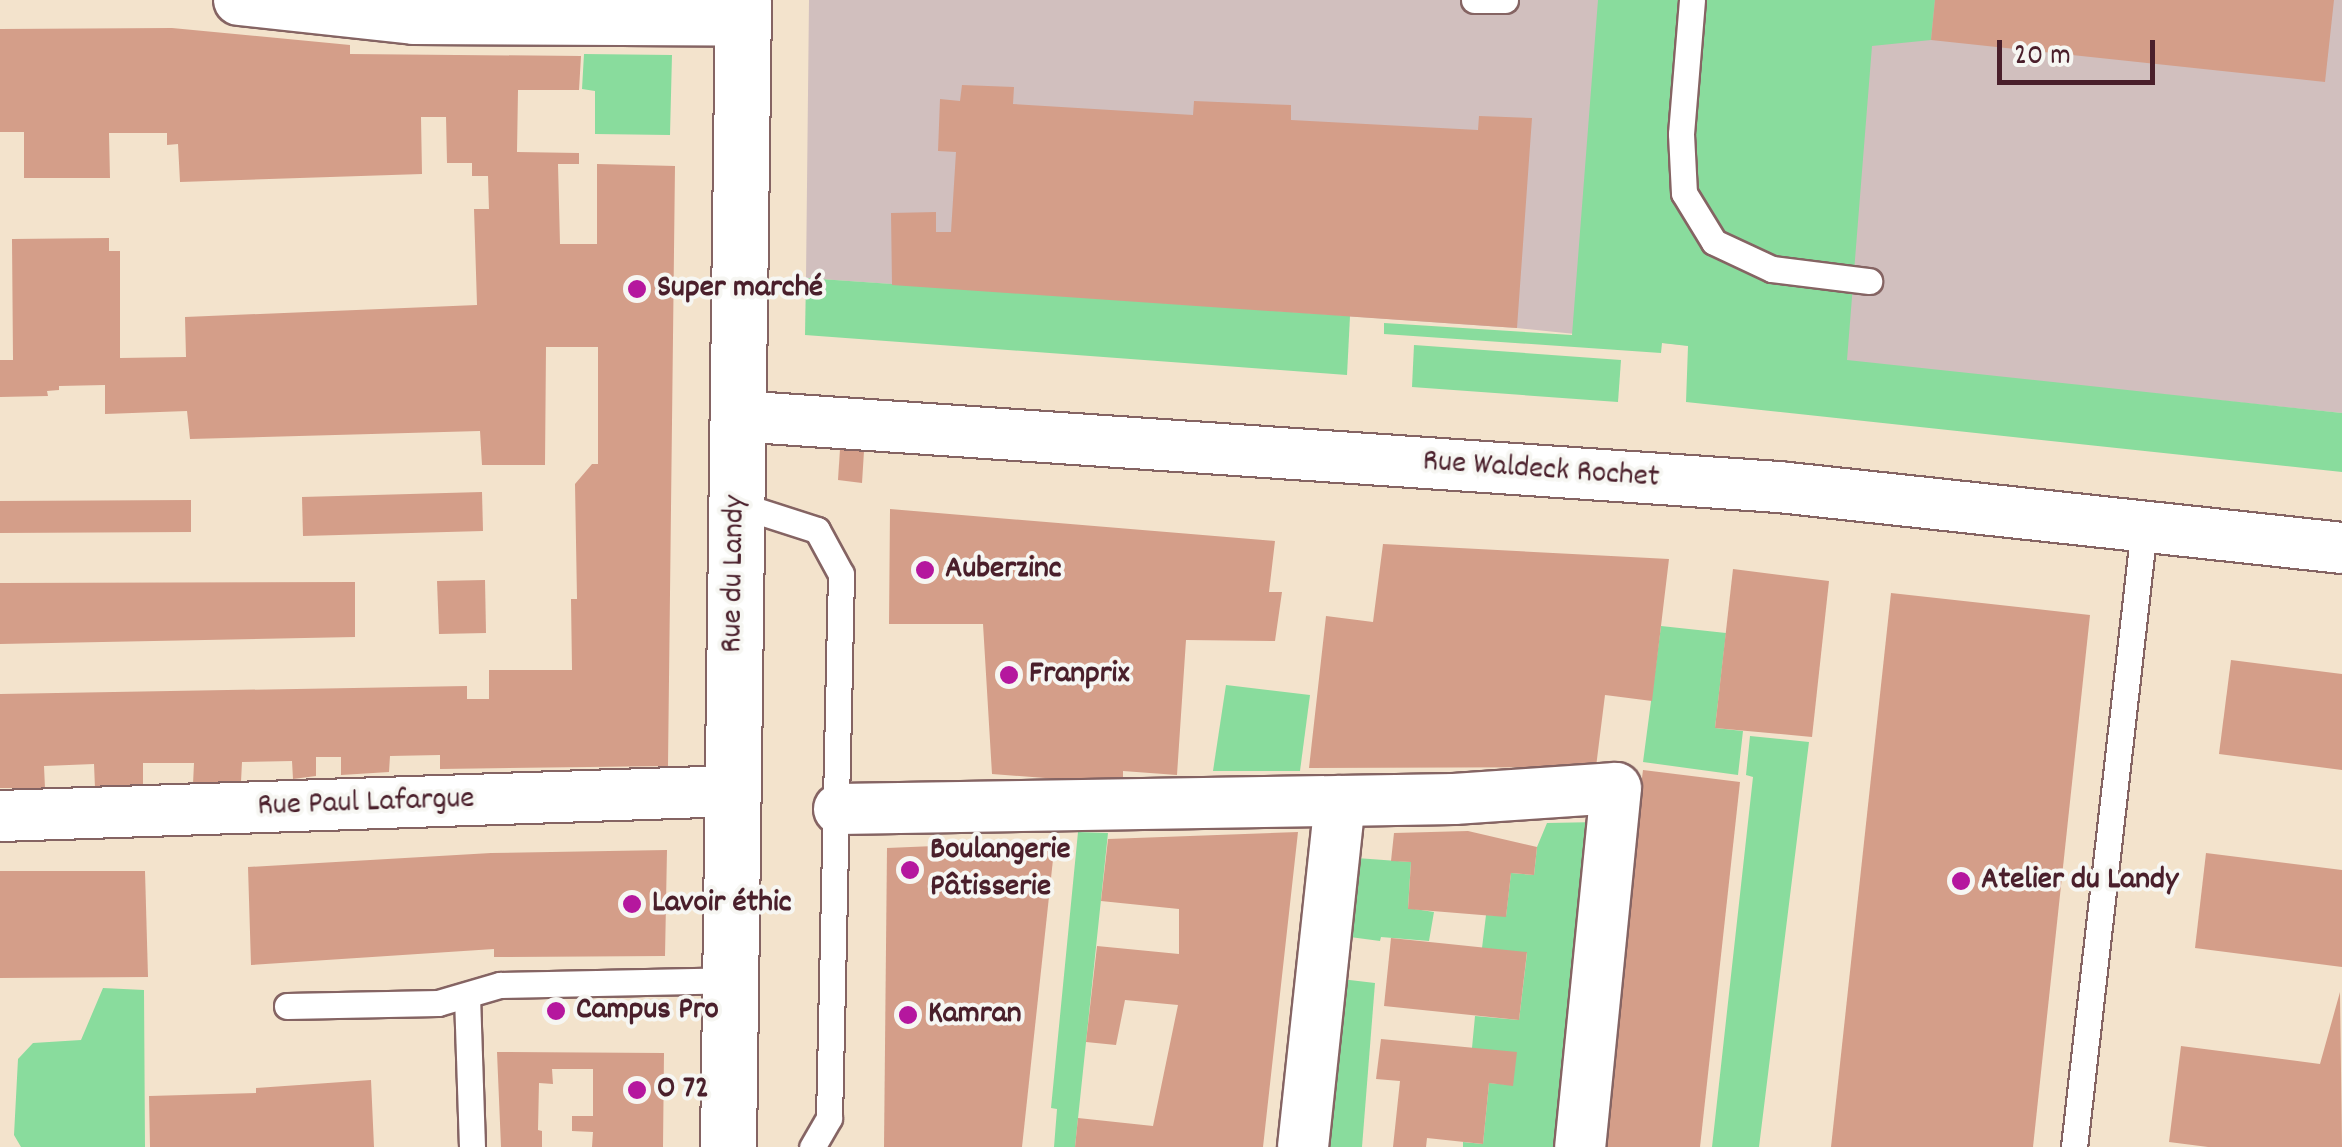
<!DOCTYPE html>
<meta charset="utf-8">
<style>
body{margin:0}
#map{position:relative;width:2342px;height:1147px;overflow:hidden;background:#f3e3cc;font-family:Dekko,sans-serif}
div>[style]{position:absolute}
.industrial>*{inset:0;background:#d1bfbe}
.green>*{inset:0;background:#89dc9d}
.building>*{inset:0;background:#d49e89}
.roads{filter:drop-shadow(2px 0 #856463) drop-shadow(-2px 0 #856463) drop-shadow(0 2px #856463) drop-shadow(0 -2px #856463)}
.lane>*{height:25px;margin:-12.5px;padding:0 12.5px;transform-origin:12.5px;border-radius:12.5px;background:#fff}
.street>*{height:50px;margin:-25px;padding:0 25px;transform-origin:25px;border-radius:25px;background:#fff}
.secondary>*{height:55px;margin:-27.5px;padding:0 27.5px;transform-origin:27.5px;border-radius:27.5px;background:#fff}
.dots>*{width:28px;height:28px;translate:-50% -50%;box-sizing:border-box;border:5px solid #f6f6f2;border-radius:50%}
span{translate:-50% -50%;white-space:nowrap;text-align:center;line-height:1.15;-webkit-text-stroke:8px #f6f6f2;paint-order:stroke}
.poi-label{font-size:32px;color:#4a1f2b;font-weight:700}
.left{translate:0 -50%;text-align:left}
.street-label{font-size:32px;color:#4a1f2b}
.scale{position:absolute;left:1997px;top:40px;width:158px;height:45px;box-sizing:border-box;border:5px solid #4a1f2b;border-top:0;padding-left:12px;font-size:30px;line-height:35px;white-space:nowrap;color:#4a1f2b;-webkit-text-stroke:8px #f6f6f2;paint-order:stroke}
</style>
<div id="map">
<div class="industrial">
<div style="clip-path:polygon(809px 0,2342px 0,2342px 413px,1517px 328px,806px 278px)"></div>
</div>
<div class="green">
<div style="clip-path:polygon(1598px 0,1935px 0,1931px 40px,1872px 46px,1847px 360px,2342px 413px,2342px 472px,1686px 402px,1688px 346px,1662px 343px,1661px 353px,1384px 334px,1384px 323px,1572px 335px)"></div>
<div style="clip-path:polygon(584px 54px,672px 55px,670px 135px,595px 134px,595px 91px,582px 89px)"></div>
<div style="clip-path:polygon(806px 278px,1350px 316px,1347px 375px,805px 335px)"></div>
<div style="clip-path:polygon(1414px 345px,1621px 360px,1618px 402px,1412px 387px)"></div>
<div style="clip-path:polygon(1661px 626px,1726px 633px,1715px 728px,1743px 731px,1738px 775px,1643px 762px)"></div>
<div style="clip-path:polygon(1226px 685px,1310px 695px,1300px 771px,1213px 771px)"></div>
<div style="clip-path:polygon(1750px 736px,1809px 742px,1759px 1147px,1712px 1147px,1753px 777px,1746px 775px)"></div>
<div style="clip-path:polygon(1599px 822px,1567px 1147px,1463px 1147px,1463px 1142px,1483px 1144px,1489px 1083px,1513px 1085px,1472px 1048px,1475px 1016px,1519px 1020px,1527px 953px,1482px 948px,1486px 915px,1506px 916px,1511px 873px,1534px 875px,1537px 847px,1547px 823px)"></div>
<div style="clip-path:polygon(1078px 832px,1108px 833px,1075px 1147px,1054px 1147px,1057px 1109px,1051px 1108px)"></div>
<div style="clip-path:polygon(1343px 857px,1411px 862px,1408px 908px,1434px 912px,1429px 941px,1381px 937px,1380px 941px,1335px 935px)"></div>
<div style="clip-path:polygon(1341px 979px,1375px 983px,1362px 1147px,1317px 1147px)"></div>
<div style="clip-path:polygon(103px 988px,144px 990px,145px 1147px,21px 1147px,14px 1135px,18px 1059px,33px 1043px,81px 1040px)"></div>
</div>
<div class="building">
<div style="clip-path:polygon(1935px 0,2334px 0,2325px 82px,1931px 40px)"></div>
<div style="clip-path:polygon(172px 28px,350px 45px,350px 54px,581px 56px,579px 90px,518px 90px,517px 152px,579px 153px,579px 164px,558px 164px,560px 244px,597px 244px,597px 164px,675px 166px,668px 766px,440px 769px,440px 755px,390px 756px,389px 772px,341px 775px,341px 757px,316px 757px,316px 776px,293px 779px,292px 761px,242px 762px,241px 782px,193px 784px,194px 763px,143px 763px,143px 788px,95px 788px,94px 764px,44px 766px,45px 788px,0 788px,0 694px,467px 686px,467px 699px,489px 699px,489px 670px,572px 670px,571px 599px,577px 599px,575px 484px,592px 464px,598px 464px,598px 347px,546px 347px,545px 465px,482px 465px,480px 431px,190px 439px,187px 411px,105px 414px,105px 385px,59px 386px,59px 390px,47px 391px,48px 396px,0 397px,0 360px,13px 360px,12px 239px,109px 238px,109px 251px,120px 251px,120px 358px,186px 357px,185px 317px,477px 305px,474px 209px,489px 209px,488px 176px,472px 176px,472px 163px,447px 163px,446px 117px,421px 117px,422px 174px,180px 182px,178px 144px,167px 145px,167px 133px,109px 133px,110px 178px,24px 178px,24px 132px,0 132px,0 29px)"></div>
<div style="clip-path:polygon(962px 85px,1014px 87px,1013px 104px,1193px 115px,1194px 101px,1291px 105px,1291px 120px,1478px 130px,1479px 116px,1532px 118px,1517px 328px,892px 285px,891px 213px,936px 212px,936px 232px,951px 232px,956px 152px,938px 151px,940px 99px,960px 101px)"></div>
<div style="clip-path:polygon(840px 449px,864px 451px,862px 483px,838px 480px)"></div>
<div style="clip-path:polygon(482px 492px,483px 531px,303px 536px,302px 497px)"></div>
<div style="clip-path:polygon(191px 500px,191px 532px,0 533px,0 501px)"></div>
<div style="clip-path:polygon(890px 509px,1275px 541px,1269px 592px,1282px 592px,1275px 641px,1186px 640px,1177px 775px,1123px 771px,1123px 784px,992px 774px,983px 624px,889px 624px)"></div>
<div style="clip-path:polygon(1383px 544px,1669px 559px,1652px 701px,1605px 695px,1596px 767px,1309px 768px,1326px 616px,1373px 622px)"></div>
<div style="clip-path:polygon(1733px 569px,1829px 581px,1812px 737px,1715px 728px)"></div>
<div style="clip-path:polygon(485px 580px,486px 633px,439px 634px,437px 581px)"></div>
<div style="clip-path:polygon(355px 582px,355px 637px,0 644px,0 583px)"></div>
<div style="clip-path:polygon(1891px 593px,2090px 615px,2033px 1147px,1831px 1147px)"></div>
<div style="clip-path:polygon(2231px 660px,2342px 674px,2342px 770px,2219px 754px)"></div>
<div style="clip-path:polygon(1643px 770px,1740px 782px,1700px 1147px,1597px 1147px)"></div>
<div style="clip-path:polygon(1468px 831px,1537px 847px,1534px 875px,1511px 873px,1506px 917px,1408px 909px,1411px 862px,1391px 861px,1394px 833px)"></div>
<div style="clip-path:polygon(1298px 832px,1263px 1147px,1075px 1147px,1078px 1118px,1153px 1126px,1178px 1005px,1125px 1000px,1116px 1045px,1086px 1042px,1097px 946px,1179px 954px,1179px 909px,1101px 901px,1108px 839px)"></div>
<div style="clip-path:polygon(1055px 841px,1022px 1147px,884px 1147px,887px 848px)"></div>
<div style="clip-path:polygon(667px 850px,665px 956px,494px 957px,494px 949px,251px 965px,248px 867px,491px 853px)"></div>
<div style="clip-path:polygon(2206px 853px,2342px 870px,2342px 967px,2195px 948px)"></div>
<div style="clip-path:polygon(0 871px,145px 871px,148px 977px,0 978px)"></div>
<div style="clip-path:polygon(1391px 938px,1527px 952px,1519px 1020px,1384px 1006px)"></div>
<div style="clip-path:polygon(2340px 992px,2342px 1147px,2208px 1147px,2169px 1142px,2181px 1046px,2320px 1064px)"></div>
<div style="clip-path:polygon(1381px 1039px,1517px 1052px,1513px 1086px,1489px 1083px,1483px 1144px,1427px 1138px,1426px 1147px,1393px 1147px,1400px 1081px,1376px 1079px)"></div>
<div style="clip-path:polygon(497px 1052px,664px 1053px,663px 1147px,592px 1147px,593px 1132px,572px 1131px,572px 1116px,593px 1116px,593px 1069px,552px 1069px,553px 1084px,539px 1083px,538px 1130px,542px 1131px,542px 1147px,501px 1147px)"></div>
<div style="clip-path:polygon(371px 1080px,374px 1147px,150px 1147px,149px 1096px,256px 1093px,256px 1088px)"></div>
</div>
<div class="roads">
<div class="lane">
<div style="left:1474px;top:0;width:31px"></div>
<div style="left:1692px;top:0;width:134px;rotate:94.7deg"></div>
<div style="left:1681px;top:134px;width:59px;rotate:87.1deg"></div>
<div style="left:1684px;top:193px;width:57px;rotate:58.5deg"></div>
<div style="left:1714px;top:242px;width:64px;rotate:25deg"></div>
<div style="left:1772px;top:269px;width:98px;rotate:7.1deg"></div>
<div style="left:736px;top:504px;width:85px;rotate:17.8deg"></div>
<div style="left:817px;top:530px;width:50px;rotate:61.4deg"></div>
<div style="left:841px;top:574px;width:544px;rotate:91.26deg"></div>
<div style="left:829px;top:1118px;width:34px;rotate:120deg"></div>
<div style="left:467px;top:996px;width:151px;rotate:88.1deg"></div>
<div style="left:287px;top:1006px;width:151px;rotate:-1.1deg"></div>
<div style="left:438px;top:1003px;width:65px;rotate:-16.2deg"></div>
<div style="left:500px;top:985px;width:230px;rotate:-1.2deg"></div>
<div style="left:2074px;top:1147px;width:623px;rotate:-83.55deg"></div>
</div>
<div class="street">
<div style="left:239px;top:0;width:176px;rotate:6.2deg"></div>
<div style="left:414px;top:19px;width:329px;rotate:0.3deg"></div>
<div style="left:737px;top:416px;width:1044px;rotate:3.9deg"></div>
<div style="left:1779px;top:487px;width:566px;rotate:6.18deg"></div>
<div style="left:839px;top:809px;width:615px;rotate:-0.93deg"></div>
<div style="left:1454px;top:799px;width:162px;rotate:-3.9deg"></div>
<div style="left:1616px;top:788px;width:361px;rotate:95.7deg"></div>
<div style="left:0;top:816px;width:733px;rotate:-1.95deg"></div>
<div style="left:1303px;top:1147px;width:348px;rotate:-83.9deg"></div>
</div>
<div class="secondary">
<div style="left:728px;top:1147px;width:1147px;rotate:-89.25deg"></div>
</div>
</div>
<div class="dots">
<div style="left:637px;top:289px;background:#b5179e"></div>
<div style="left:925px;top:570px;background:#b5179e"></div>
<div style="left:1009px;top:675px;background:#b5179e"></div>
<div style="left:910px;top:870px;background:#b5179e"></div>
<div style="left:1961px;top:881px;background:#b5179e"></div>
<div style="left:632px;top:904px;background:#b5179e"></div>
<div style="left:556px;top:1011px;background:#b5179e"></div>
<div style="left:908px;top:1015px;background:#b5179e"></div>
<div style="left:637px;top:1090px;background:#b5179e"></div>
</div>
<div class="poi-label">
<span class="left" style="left:657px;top:289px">Super marché</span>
<span class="left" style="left:945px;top:570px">Auberzinc</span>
<span class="left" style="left:1029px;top:675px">Franprix</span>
<span class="left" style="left:930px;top:870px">Boulangerie<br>Pâtisserie</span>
<span class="left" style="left:1981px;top:881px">Atelier du Landy</span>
<span class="left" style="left:652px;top:904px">Lavoir éthic</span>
<span class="left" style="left:576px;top:1011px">Campus Pro</span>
<span class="left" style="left:928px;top:1015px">Kamran</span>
<span class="left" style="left:657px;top:1090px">O 72</span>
</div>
<div class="street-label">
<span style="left:1541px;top:471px;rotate:4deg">Rue Waldeck Rochet</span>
<span style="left:735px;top:574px;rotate:-89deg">Rue du Landy</span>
<span style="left:366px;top:804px;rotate:-2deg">Rue Paul Lafargue</span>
</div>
<div class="scale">20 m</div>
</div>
